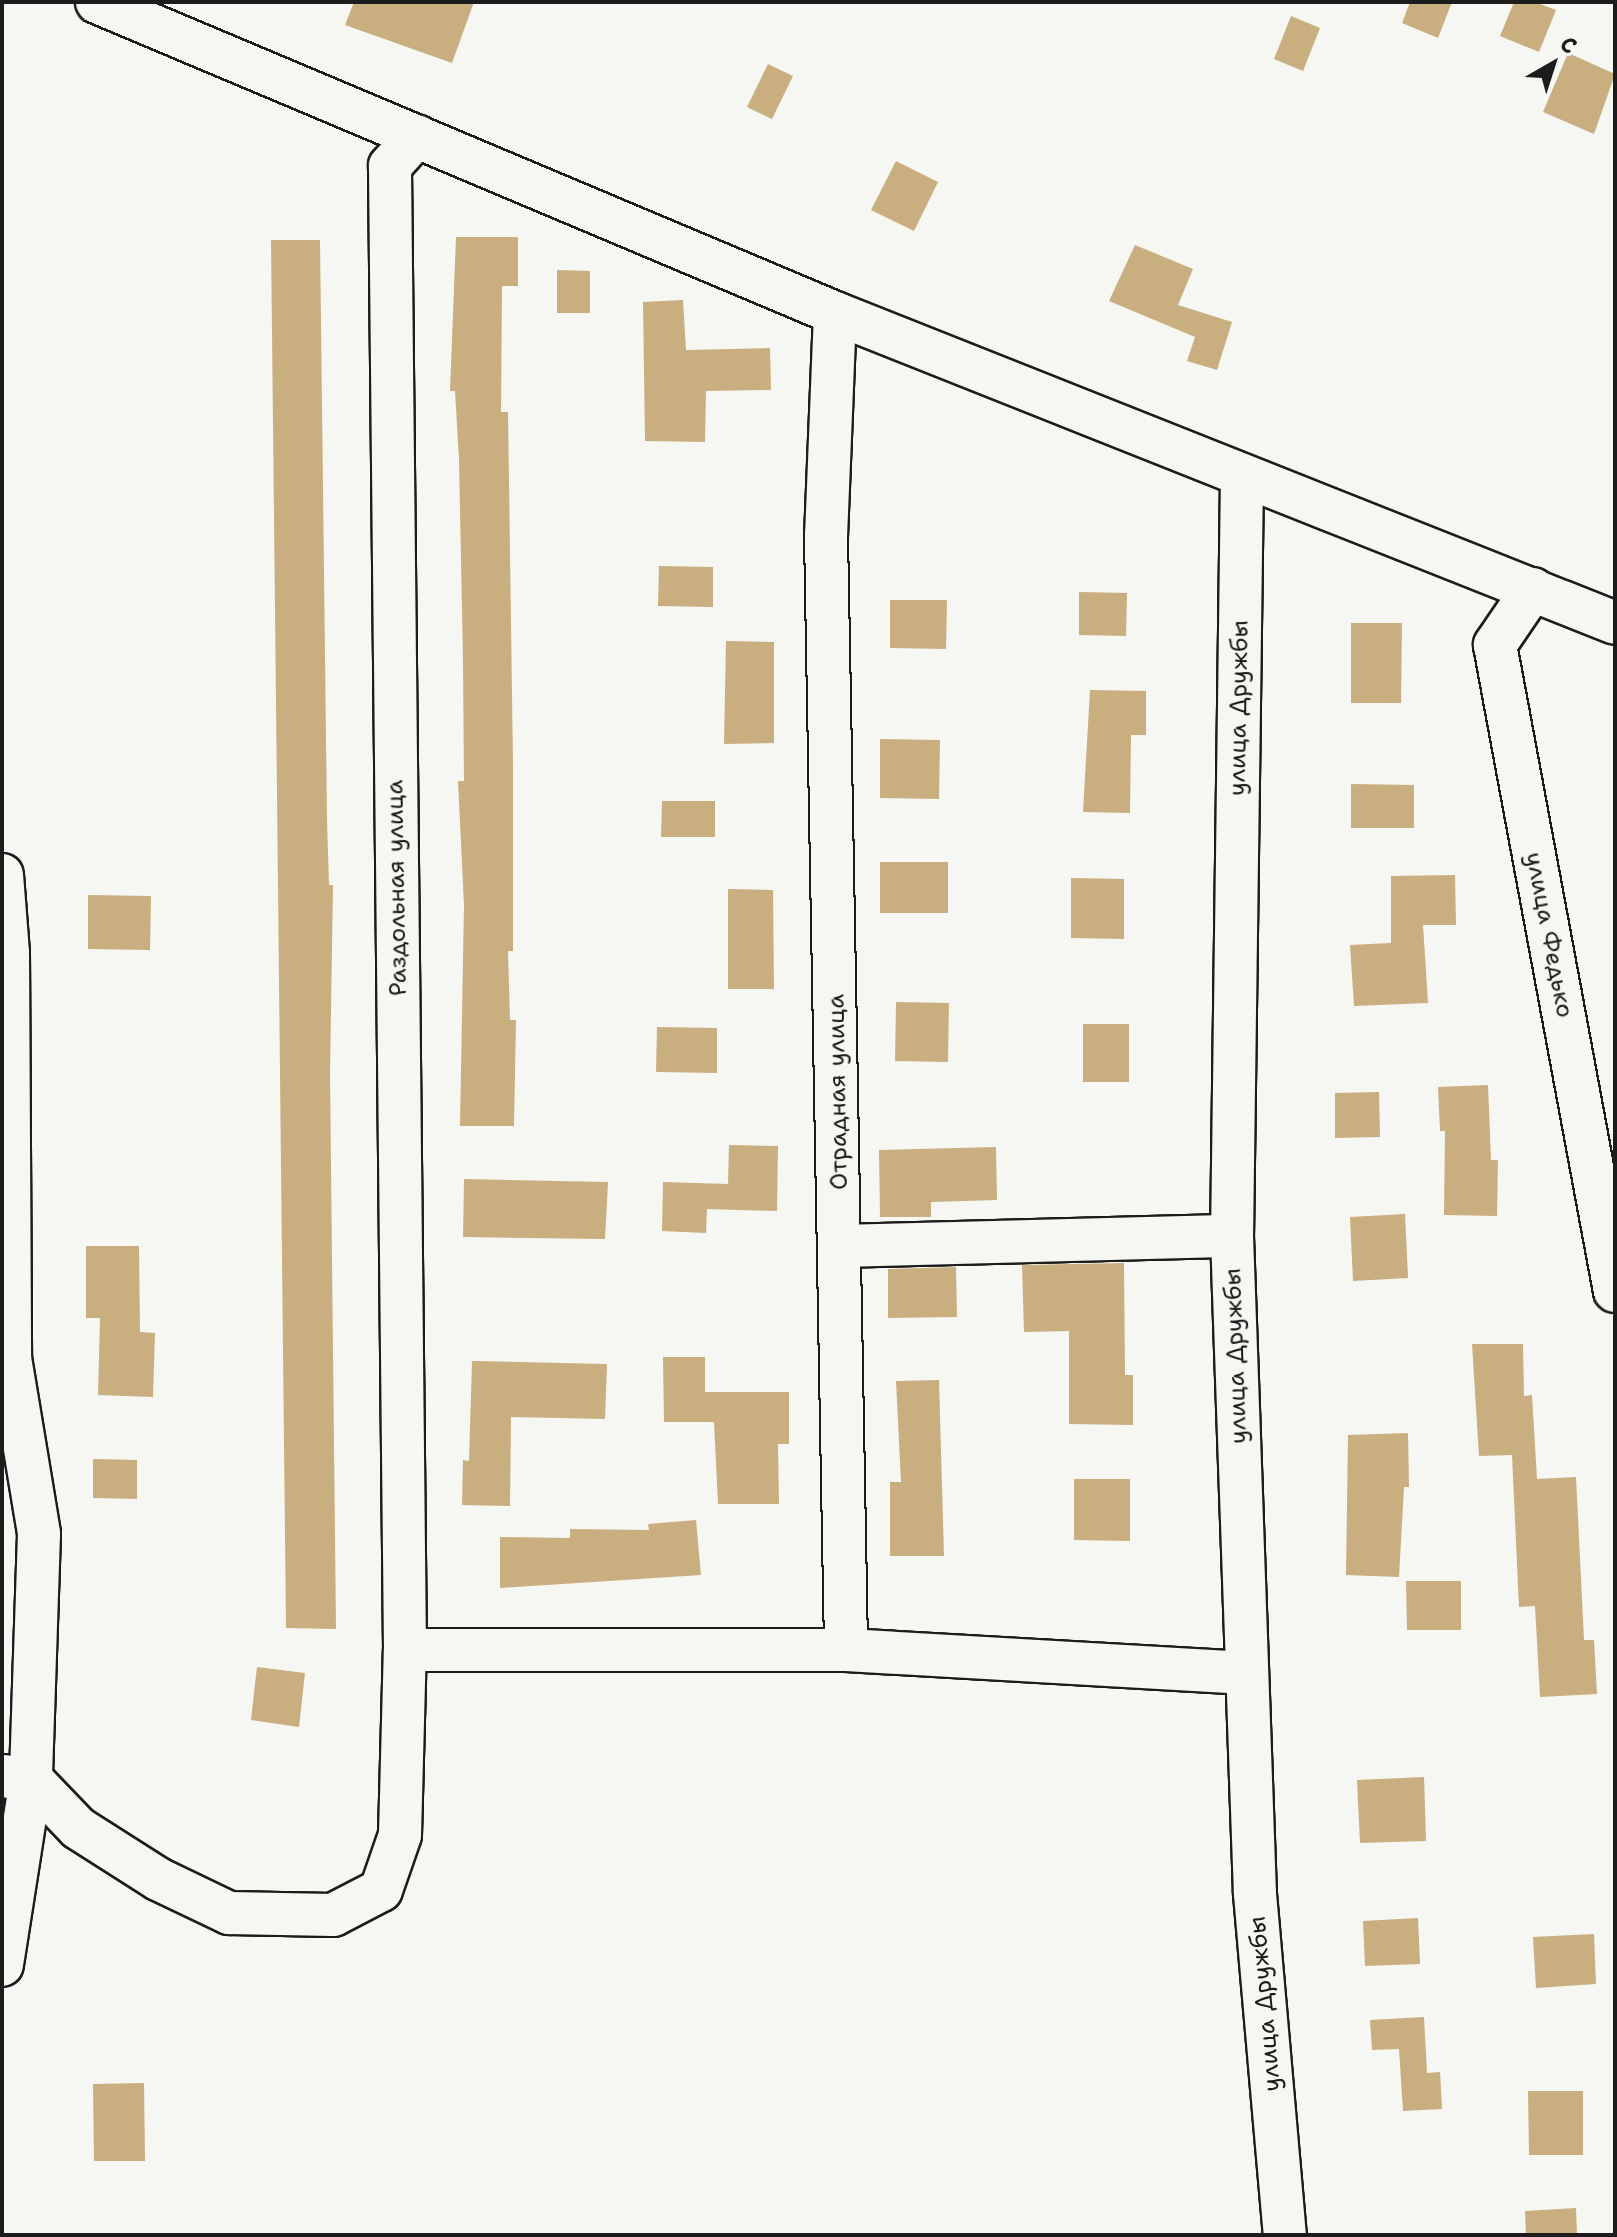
<!DOCTYPE html>
<meta charset="utf-8">
<style>
body{margin:0}
#map{position:relative;width:1617px;height:2237px;overflow:hidden;background:#f6f6f2;font-family:"Shantell Sans",sans-serif}
div>[style]{position:absolute}
.building>*{inset:0;background:#c9ae7f}
.roads{filter:drop-shadow(2px 0 #1c1c1c) drop-shadow(-2px 0 #1c1c1c) drop-shadow(0 2px #1c1c1c) drop-shadow(0 -2px #1c1c1c)}
.minor>*{height:42px;margin:-21px;padding:0 21px;transform-origin:21px;border-radius:21px;background:#f6f6f2}
span{translate:-50% -50%;white-space:nowrap;text-align:center;line-height:1.15;-webkit-text-stroke:6px #f6f6f2;paint-order:stroke}
.street-label{font-size:24px;color:#1c1c1c}
.frame{position:absolute;inset:0;border:4px solid #1c1c1c;pointer-events:none}
.north{position:absolute;left:1513px;top:24px;width:80px;height:80px;-webkit-text-stroke:6px #f6f6f2;paint-order:stroke;rotate:39deg;font-size:22px;font-weight:700;line-height:32px;text-align:center;color:#1c1c1c}
.north::after{content:'';display:block;margin:auto;width:28px;height:36px;background:#1c1c1c;clip-path:polygon(50% 0,100% 100%,50% 72%,0 100%)}
</style>
<div id="map">
<div class="building">
<div style="clip-path:polygon(354px 2px,474px 2px,452px 63px,345px 25px)"></div>
<div style="clip-path:polygon(1410px 2px,1452px 2px,1438px 38px,1402px 23px)"></div>
<div style="clip-path:polygon(1514px 2px,1535px 2px,1556px 10px,1539px 52px,1500px 36px)"></div>
<div style="clip-path:polygon(1291px 16px,1320px 28px,1303px 71px,1274px 59px)"></div>
<div style="clip-path:polygon(1568px 53px,1615px 74px,1594px 134px,1543px 112px)"></div>
<div style="clip-path:polygon(768px 64px,793px 76px,772px 119px,747px 107px)"></div>
<div style="clip-path:polygon(896px 161px,938px 182px,914px 231px,871px 210px)"></div>
<div style="clip-path:polygon(456px 237px,518px 237px,518px 286px,502px 286px,501px 412px,508px 412px,509px 481px,513px 764px,513px 951px,508px 951px,510px 1020px,516px 1020px,514px 1126px,460px 1126px,464px 905px,458px 781px,464px 781px,463px 661px,459px 459px,455px 391px,450px 391px)"></div>
<div style="clip-path:polygon(271px 240px,320px 240px,327px 821px,329px 885px,333px 885px,330px 1073px,336px 1629px,286px 1628px)"></div>
<div style="clip-path:polygon(1135px 245px,1193px 269px,1178px 305px,1232px 322px,1217px 370px,1187px 361px,1195px 337px,1109px 301px)"></div>
<div style="clip-path:polygon(557px 270px,590px 271px,590px 313px,557px 313px)"></div>
<div style="clip-path:polygon(683px 300px,686px 350px,770px 348px,771px 390px,706px 391px,705px 442px,645px 441px,643px 302px)"></div>
<div style="clip-path:polygon(659px 566px,713px 567px,713px 607px,658px 606px)"></div>
<div style="clip-path:polygon(1079px 592px,1127px 593px,1126px 636px,1079px 635px)"></div>
<div style="clip-path:polygon(890px 600px,947px 600px,946px 649px,890px 648px)"></div>
<div style="clip-path:polygon(1351px 623px,1402px 623px,1401px 703px,1351px 703px)"></div>
<div style="clip-path:polygon(726px 641px,774px 642px,774px 743px,724px 744px)"></div>
<div style="clip-path:polygon(1090px 690px,1146px 691px,1146px 735px,1131px 735px,1130px 813px,1083px 812px)"></div>
<div style="clip-path:polygon(880px 739px,940px 740px,939px 799px,880px 798px)"></div>
<div style="clip-path:polygon(1351px 784px,1414px 785px,1414px 828px,1351px 828px)"></div>
<div style="clip-path:polygon(662px 801px,715px 801px,715px 837px,661px 837px)"></div>
<div style="clip-path:polygon(880px 862px,948px 862px,948px 913px,880px 913px)"></div>
<div style="clip-path:polygon(1455px 875px,1456px 925px,1423px 925px,1428px 1003px,1354px 1006px,1350px 945px,1391px 943px,1391px 876px)"></div>
<div style="clip-path:polygon(1071px 878px,1124px 879px,1124px 939px,1071px 938px)"></div>
<div style="clip-path:polygon(728px 889px,773px 890px,774px 989px,728px 989px)"></div>
<div style="clip-path:polygon(88px 895px,151px 896px,150px 950px,88px 949px)"></div>
<div style="clip-path:polygon(896px 1002px,949px 1003px,948px 1062px,895px 1061px)"></div>
<div style="clip-path:polygon(1083px 1024px,1129px 1024px,1129px 1082px,1083px 1082px)"></div>
<div style="clip-path:polygon(657px 1027px,717px 1028px,717px 1073px,656px 1072px)"></div>
<div style="clip-path:polygon(1488px 1085px,1491px 1160px,1498px 1160px,1497px 1216px,1444px 1215px,1445px 1131px,1440px 1131px,1438px 1087px)"></div>
<div style="clip-path:polygon(1379px 1092px,1380px 1137px,1335px 1138px,1335px 1093px)"></div>
<div style="clip-path:polygon(729px 1145px,778px 1146px,777px 1211px,707px 1209px,706px 1233px,662px 1231px,663px 1182px,728px 1184px)"></div>
<div style="clip-path:polygon(996px 1147px,997px 1200px,931px 1202px,931px 1217px,880px 1217px,879px 1150px)"></div>
<div style="clip-path:polygon(464px 1179px,608px 1182px,605px 1239px,463px 1237px)"></div>
<div style="clip-path:polygon(1405px 1214px,1408px 1278px,1353px 1281px,1350px 1217px)"></div>
<div style="clip-path:polygon(86px 1246px,139px 1246px,140px 1332px,155px 1333px,153px 1397px,98px 1395px,100px 1318px,86px 1318px)"></div>
<div style="clip-path:polygon(1124px 1263px,1125px 1375px,1133px 1375px,1133px 1425px,1069px 1424px,1069px 1331px,1024px 1332px,1022px 1265px)"></div>
<div style="clip-path:polygon(956px 1267px,957px 1317px,888px 1318px,888px 1269px)"></div>
<div style="clip-path:polygon(1472px 1344px,1523px 1344px,1524px 1396px,1532px 1395px,1537px 1479px,1576px 1477px,1584px 1640px,1594px 1640px,1597px 1694px,1540px 1697px,1535px 1606px,1519px 1607px,1512px 1455px,1479px 1456px)"></div>
<div style="clip-path:polygon(663px 1357px,705px 1357px,705px 1392px,789px 1392px,789px 1444px,778px 1444px,779px 1504px,718px 1504px,714px 1422px,664px 1422px)"></div>
<div style="clip-path:polygon(472px 1361px,607px 1364px,605px 1419px,511px 1417px,510px 1506px,462px 1505px,463px 1460px,469px 1461px)"></div>
<div style="clip-path:polygon(939px 1380px,944px 1556px,890px 1556px,890px 1482px,901px 1482px,896px 1381px)"></div>
<div style="clip-path:polygon(1408px 1433px,1409px 1487px,1404px 1487px,1399px 1577px,1346px 1575px,1348px 1435px)"></div>
<div style="clip-path:polygon(93px 1459px,137px 1460px,137px 1499px,93px 1498px)"></div>
<div style="clip-path:polygon(1074px 1479px,1130px 1479px,1130px 1541px,1074px 1540px)"></div>
<div style="clip-path:polygon(696px 1520px,701px 1575px,500px 1588px,500px 1537px,570px 1538px,570px 1529px,649px 1530px,648px 1524px)"></div>
<div style="clip-path:polygon(1406px 1581px,1461px 1581px,1461px 1630px,1407px 1630px)"></div>
<div style="clip-path:polygon(257px 1667px,305px 1673px,299px 1727px,251px 1720px)"></div>
<div style="clip-path:polygon(1424px 1777px,1426px 1841px,1360px 1843px,1357px 1780px)"></div>
<div style="clip-path:polygon(1418px 1918px,1420px 1964px,1365px 1966px,1363px 1921px)"></div>
<div style="clip-path:polygon(1594px 1934px,1596px 1984px,1536px 1988px,1533px 1937px)"></div>
<div style="clip-path:polygon(1424px 2017px,1427px 2073px,1440px 2072px,1442px 2109px,1403px 2111px,1399px 2049px,1372px 2050px,1370px 2020px)"></div>
<div style="clip-path:polygon(144px 2083px,145px 2161px,94px 2161px,93px 2084px)"></div>
<div style="clip-path:polygon(1528px 2091px,1583px 2091px,1583px 2155px,1529px 2155px)"></div>
<div style="clip-path:polygon(1576px 2208px,1577px 2235px,1526px 2235px,1525px 2211px)"></div>
</div>
<div class="roads">
<div class="minor">
<div style="left:97px;top:2px;width:801px;rotate:22.85deg"></div>
<div style="left:835px;top:313px;width:839px;rotate:21.67deg"></div>
<div style="left:835px;top:313px;width:222px;rotate:92.3deg"></div>
<div style="left:826px;top:535px;width:1115px;rotate:88.97deg"></div>
<div style="left:1242px;top:476px;width:760px;rotate:90.75deg"></div>
<div style="left:1232px;top:1236px;width:658px;rotate:88deg"></div>
<div style="left:1255px;top:1894px;width:342px;rotate:85deg"></div>
<div style="left:1533px;top:589px;width:68px;rotate:124.2deg"></div>
<div style="left:1495px;top:645px;width:657px;rotate:79.48deg"></div>
<div style="left:2px;top:875px;width:78px;rotate:85.6deg"></div>
<div style="left:8px;top:953px;width:405px;rotate:89.7deg"></div>
<div style="left:10px;top:1358px;width:178px;rotate:80.6deg"></div>
<div style="left:39px;top:1534px;width:245px;rotate:91.9deg"></div>
<div style="left:31px;top:1779px;width:68px;rotate:46.2deg"></div>
<div style="left:78px;top:1828px;width:95px;rotate:32.5deg"></div>
<div style="left:158px;top:1879px;width:79px;rotate:25.6deg"></div>
<div style="left:229px;top:1913px;width:104px;rotate:1.1deg"></div>
<div style="left:333px;top:1915px;width:54px;rotate:-27.5deg"></div>
<div style="left:381px;top:1890px;width:58px;rotate:-70.9deg"></div>
<div style="left:400px;top:1835px;width:185px;rotate:-88.5deg"></div>
<div style="left:405px;top:1650px;width:1484px;rotate:-90.58deg"></div>
<div style="left:390px;top:166px;width:40px;rotate:-48deg"></div>
<div style="left:842px;top:1246px;width:390px;rotate:-1.5deg"></div>
<div style="left:405px;top:1650px;width:441px"></div>
<div style="left:846px;top:1650px;width:401px;rotate:3.3deg"></div>
<div style="left:2px;top:1776px;width:29px;rotate:6deg"></div>
<div style="left:31px;top:1779px;width:188px;rotate:98.9deg"></div>
</div>
</div>
<div class="street-label">
<span style="left:1239px;top:708px;rotate:-89deg">улица Дружбы</span>
<span style="left:397px;top:888px;rotate:-91deg">Раздольная улица</span>
<span style="left:1549px;top:935px;rotate:79deg">улица Федько</span>
<span style="left:838px;top:1092px;rotate:-91deg">Отрадная улица</span>
<span style="left:1236px;top:1356px;rotate:-92deg">улица Дружбы</span>
<span style="left:1265px;top:2004px;rotate:-95deg">улица Дружбы</span>
</div>
<div class="frame"></div>
<div class="north">С</div>
</div>
